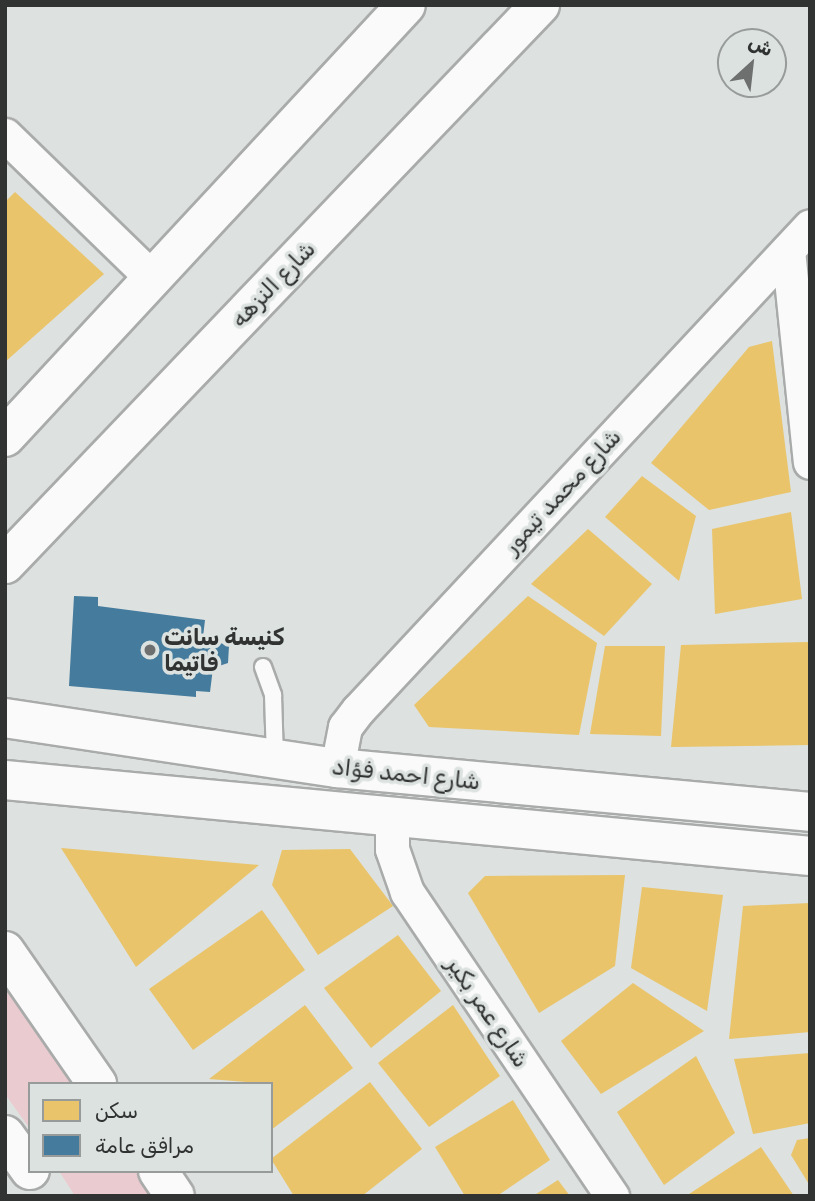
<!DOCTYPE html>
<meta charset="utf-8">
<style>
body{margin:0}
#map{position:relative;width:815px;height:1201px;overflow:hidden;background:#dde1df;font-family:Rubik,Vazirmatn,sans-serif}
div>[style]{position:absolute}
.green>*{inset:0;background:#eaccd0}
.homes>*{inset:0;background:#e9c46a}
.public>*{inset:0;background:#457b9d}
.roads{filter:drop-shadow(2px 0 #a9abaa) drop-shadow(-2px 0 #a9abaa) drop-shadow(0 2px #a9abaa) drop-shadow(0 -2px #a9abaa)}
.lane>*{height:16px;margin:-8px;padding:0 8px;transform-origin:8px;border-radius:8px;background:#fafafa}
.street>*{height:33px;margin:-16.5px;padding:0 16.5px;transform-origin:16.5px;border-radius:16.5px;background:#fafafa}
.secondary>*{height:38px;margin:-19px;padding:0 19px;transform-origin:19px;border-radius:19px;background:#fafafa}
.dots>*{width:19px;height:19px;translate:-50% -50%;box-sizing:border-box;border:4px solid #dce2e0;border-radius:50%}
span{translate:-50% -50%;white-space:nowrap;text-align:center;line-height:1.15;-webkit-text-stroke:7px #dce2e0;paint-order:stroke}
.street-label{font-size:23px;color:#303332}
.poi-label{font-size:23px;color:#303332;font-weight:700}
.left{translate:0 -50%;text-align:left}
.frame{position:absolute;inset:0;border:7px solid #303332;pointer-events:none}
.legend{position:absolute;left:28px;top:1082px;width:245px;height:91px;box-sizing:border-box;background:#dce2e0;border:2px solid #979c9a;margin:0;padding:9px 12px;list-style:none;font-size:21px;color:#303332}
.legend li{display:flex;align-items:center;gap:14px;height:35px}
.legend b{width:35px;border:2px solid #979c9a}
.north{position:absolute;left:717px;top:28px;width:70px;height:70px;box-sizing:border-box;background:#dce2e0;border:2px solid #979c9a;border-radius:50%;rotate:27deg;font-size:19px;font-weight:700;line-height:28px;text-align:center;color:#303332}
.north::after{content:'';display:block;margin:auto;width:24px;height:32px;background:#6d706f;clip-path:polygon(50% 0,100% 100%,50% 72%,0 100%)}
</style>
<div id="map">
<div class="green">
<div style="clip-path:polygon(5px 974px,81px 1084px,30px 1084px,30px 1129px,5px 1094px)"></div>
<div style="clip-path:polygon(59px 1171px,141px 1171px,158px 1196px,75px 1196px)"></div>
</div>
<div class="homes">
<div style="clip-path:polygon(15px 192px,104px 274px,5px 362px,5px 202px)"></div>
<div style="clip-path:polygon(772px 341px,791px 492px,709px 510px,651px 463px,749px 347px)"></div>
<div style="clip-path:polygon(642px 476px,696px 516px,679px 581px,605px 517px)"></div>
<div style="clip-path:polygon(791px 512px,802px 599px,715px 614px,712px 529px)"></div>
<div style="clip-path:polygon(588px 529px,652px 584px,604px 636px,531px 584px)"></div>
<div style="clip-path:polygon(528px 596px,597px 643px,579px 735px,429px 727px,414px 705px)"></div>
<div style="clip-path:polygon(809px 642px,810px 745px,671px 747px,681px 645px)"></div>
<div style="clip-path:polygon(605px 646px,665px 646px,661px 736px,590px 734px)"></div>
<div style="clip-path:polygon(61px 848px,259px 865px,136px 967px)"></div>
<div style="clip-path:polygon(350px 849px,393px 906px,318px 955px,272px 885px,282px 850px)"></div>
<div style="clip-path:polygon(625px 875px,615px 966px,539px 1013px,468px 893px,485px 876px)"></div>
<div style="clip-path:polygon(642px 887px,723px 895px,707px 1011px,631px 968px)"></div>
<div style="clip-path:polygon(810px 903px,810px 1032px,729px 1039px,743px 906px)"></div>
<div style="clip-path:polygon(262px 910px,305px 970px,193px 1050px,149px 989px)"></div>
<div style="clip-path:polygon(398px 935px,441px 991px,371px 1048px,324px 988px)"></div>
<div style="clip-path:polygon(633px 983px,704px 1031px,601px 1094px,561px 1041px)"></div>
<div style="clip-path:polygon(305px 1005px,353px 1068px,271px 1130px,271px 1084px,209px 1079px)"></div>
<div style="clip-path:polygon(453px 1005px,500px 1076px,429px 1127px,378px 1063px)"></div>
<div style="clip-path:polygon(810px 1053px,810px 1123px,753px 1134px,734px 1059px)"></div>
<div style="clip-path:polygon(696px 1056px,735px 1133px,664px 1185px,617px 1112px)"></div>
<div style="clip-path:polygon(370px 1082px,422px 1149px,362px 1196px,294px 1196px,271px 1159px)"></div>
<div style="clip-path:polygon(513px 1100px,550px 1160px,497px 1196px,465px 1196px,435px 1147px)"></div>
<div style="clip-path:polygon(810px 1138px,810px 1186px,791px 1155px,797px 1140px)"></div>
<div style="clip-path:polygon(761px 1147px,794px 1196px,686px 1196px)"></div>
<div style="clip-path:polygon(558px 1180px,570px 1196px,533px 1196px)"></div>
</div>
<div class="public">
<div style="clip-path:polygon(74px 596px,98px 597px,98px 606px,205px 620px,203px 637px,229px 646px,228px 663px,213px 668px,210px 692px,196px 691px,196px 697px,69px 686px)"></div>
</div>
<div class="roads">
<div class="lane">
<div style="left:263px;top:667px;width:30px;rotate:70deg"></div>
<div style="left:273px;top:695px;width:63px;rotate:88.2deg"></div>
</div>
<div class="street">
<div style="left:5px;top:135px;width:206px;rotate:44.2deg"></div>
<div style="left:788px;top:250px;width:213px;rotate:84.1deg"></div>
<div style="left:337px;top:768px;width:42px;rotate:-79deg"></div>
<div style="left:345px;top:727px;width:21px;rotate:-53deg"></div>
<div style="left:358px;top:710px;width:662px;rotate:-46.96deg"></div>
<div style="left:392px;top:818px;width:31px;rotate:90deg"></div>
<div style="left:392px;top:849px;width:46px;rotate:70.8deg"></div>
<div style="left:407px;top:892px;width:367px;rotate:56deg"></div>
</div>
<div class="secondary">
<div style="left:5px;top:437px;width:589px;rotate:-47.13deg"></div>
<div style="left:5px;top:564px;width:774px;rotate:-46.26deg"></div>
<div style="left:5px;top:718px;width:336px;rotate:8.6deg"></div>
<div style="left:337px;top:768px;width:475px;rotate:5.3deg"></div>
<div style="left:5px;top:780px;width:809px;rotate:5.39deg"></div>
<div style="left:5px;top:951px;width:162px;rotate:55.3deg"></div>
<div style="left:5px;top:1135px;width:43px;rotate:54.5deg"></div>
<div style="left:158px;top:1171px;width:30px;rotate:56deg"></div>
</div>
</div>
<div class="dots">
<div style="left:150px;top:650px;background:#6d706f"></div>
</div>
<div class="street-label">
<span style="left:273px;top:284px;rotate:-46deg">شارع النزهه</span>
<span style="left:562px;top:491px;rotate:-47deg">شارع محمد تيمور</span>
<span style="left:406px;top:774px;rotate:6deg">شارع احمد فؤاد</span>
<span style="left:488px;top:1012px;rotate:56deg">شارع عمر بكير</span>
</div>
<div class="poi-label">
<span class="left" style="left:164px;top:650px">كنيسة سانت<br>فاتيما</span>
</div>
<div class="frame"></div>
<ul class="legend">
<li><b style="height:19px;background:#e9c46a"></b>سكن</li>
<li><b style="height:19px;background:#457b9d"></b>مرافق عامة</li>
</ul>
<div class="north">ش</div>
</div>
